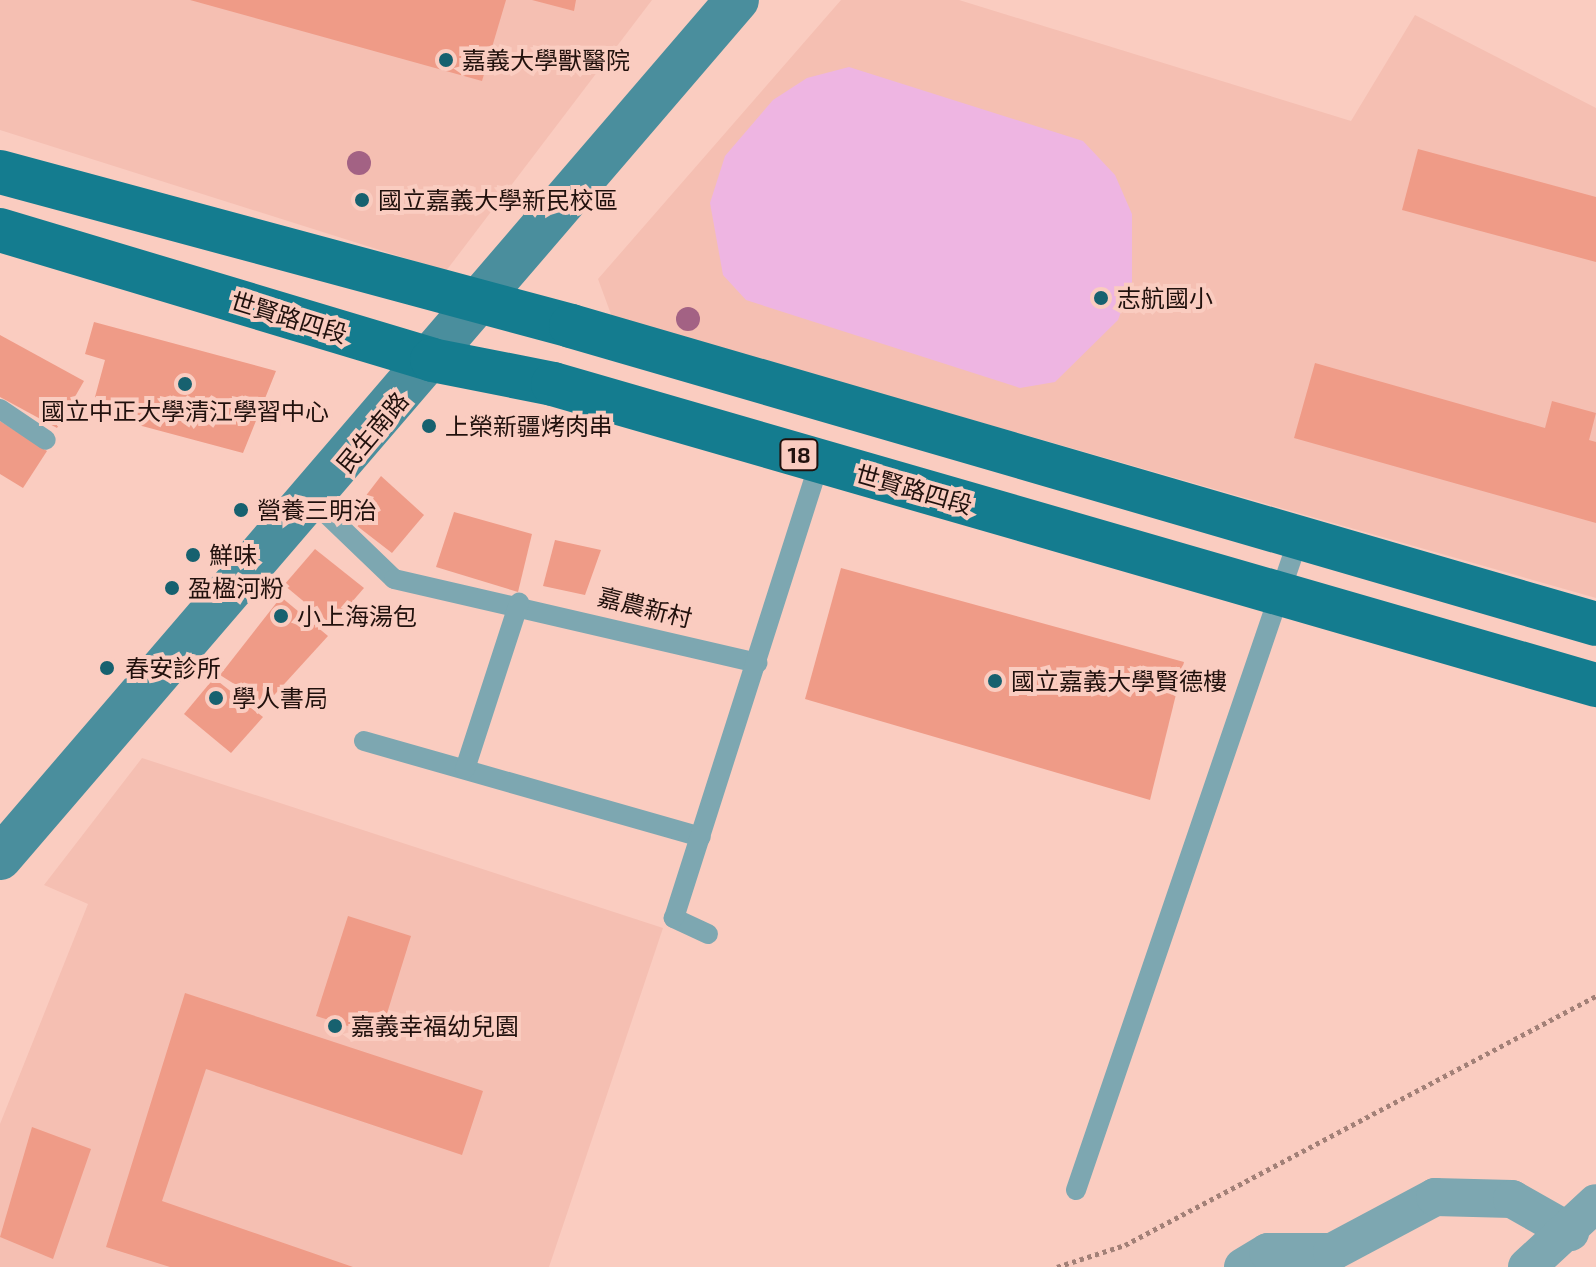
<!DOCTYPE html>
<meta charset="utf-8">
<style>
body{margin:0}
#map{position:relative;width:1596px;height:1267px;overflow:hidden;background:#faccc0;font-family:"Exo 2","Noto Sans TC",sans-serif}
div>[style]{position:absolute}
.built>*{inset:0;background:#f5bfb2}
.green>*{inset:0;background:#eeb5e2}
.building>*{inset:0;background:#ef9b87}
.path>*{height:5px;margin-top:-2.5px;transform-origin:0;background:repeating-linear-gradient(90deg,#a28077 0 4px,transparent 0 8px)}
.service>*{height:20px;margin:-10px;padding:0 10px;transform-origin:10px;border-radius:10px;background:#7da7b1}
.minor>*{height:38px;margin:-19px;padding:0 19px;transform-origin:19px;border-radius:19px;background:#7da7b1}
.secondary>*{height:44px;margin:-22px;padding:0 22px;transform-origin:22px;border-radius:22px;background:#4a8e9d}
.primary>*{height:44px;margin:-22px;padding:0 22px;transform-origin:22px;border-radius:22px;background:#147c8f}
.trees>*{width:24px;height:24px;margin:-12px;border-radius:50%;background:#a36284}
.dots>*{width:22px;height:22px;translate:-50% -50%;box-sizing:border-box;border:4px solid #faccc0;border-radius:50%}
span{translate:-50% -50%;white-space:nowrap;text-align:center;line-height:1.15;-webkit-text-stroke:8px #faccc0;paint-order:stroke}
.shield-label span{padding:2px 6px;background:#faccc0;border:2px solid;border-radius:6px;-webkit-text-stroke-width:0}
.shield-label{font-size:22px;color:#21110d;font-weight:700}
.poi-label{font-size:24px;color:#21110d}
.left{translate:0 -50%;text-align:left}
.street-label{font-size:24px;color:#21110d}
</style>
<div id="map">
<div class="built">
<div style="clip-path:polygon(0 0,652px 0,446px 271px,0 130px)"></div>
<div style="clip-path:polygon(841px 0,959px 0,1351px 121px,1415px 15px,1596px 108px,1596px 598px,612px 317px,598px 279px)"></div>
<div style="clip-path:polygon(142px 758px,663px 928px,549px 1267px,0 1267px,0 1124px,88px 904px,44px 885px)"></div>
</div>
<div class="green">
<div style="clip-path:polygon(849px 67px,1083px 141px,1115px 175px,1132px 214px,1132px 282px,1118px 320px,1055px 382px,1020px 388px,746px 300px,723px 275px,710px 203px,725px 156px,773px 100px,807px 78px)"></div>
</div>
<div class="building">
<div style="clip-path:polygon(190px 0,506px 0,482px 81px)"></div>
<div style="clip-path:polygon(532px 0,576px 0,574px 11px)"></div>
<div style="clip-path:polygon(1418px 149px,1596px 197px,1596px 262px,1402px 210px)"></div>
<div style="clip-path:polygon(94px 322px,276px 371px,243px 453px,127px 422px,131px 407px,95px 397px,105px 360px,85px 354px)"></div>
<div style="clip-path:polygon(0 335px,84px 381px,57px 428px,0 397px)"></div>
<div style="clip-path:polygon(1315px 363px,1545px 428px,1552px 401px,1596px 413px,1589px 440px,1596px 442px,1596px 523px,1294px 438px)"></div>
<div style="clip-path:polygon(0 421px,47px 451px,23px 488px,0 474px)"></div>
<div style="clip-path:polygon(381px 476px,424px 515px,392px 553px,348px 519px)"></div>
<div style="clip-path:polygon(454px 512px,532px 534px,518px 592px,436px 567px)"></div>
<div style="clip-path:polygon(555px 540px,601px 550px,585px 595px,543px 586px)"></div>
<div style="clip-path:polygon(315px 549px,364px 588px,332px 625px,284px 585px)"></div>
<div style="clip-path:polygon(841px 568px,1184px 662px,1150px 800px,805px 699px)"></div>
<div style="clip-path:polygon(281px 597px,328px 636px,266px 704px,220px 675px)"></div>
<div style="clip-path:polygon(214px 678px,263px 717px,231px 753px,184px 714px)"></div>
<div style="clip-path:polygon(348px 916px,411px 936px,380px 1036px,316px 1016px)"></div>
<div style="clip-path:polygon(185px 993px,483px 1091px,462px 1155px,206px 1069px,162px 1201px,353px 1267px,170px 1267px,106px 1247px)"></div>
<div style="clip-path:polygon(32px 1127px,91px 1149px,53px 1259px,0 1237px)"></div>
</div>
<div class="path">
<div style="left:1057px;top:1267px;width:71px;rotate:-17.9deg"></div>
<div style="left:1125px;top:1245px;width:533px;rotate:-27.86deg"></div>
</div>
<div class="service">
<div style="left:0;top:409px;width:55px;rotate:34deg"></div>
<div style="left:313px;top:501px;width:112px;rotate:43.9deg"></div>
<div style="left:394px;top:579px;width:373px;rotate:13deg"></div>
<div style="left:364px;top:741px;width:350px;rotate:15.9deg"></div>
<div style="left:465px;top:769px;width:175px;rotate:-72deg"></div>
<div style="left:708px;top:934px;width:38px;rotate:-155deg"></div>
<div style="left:674px;top:918px;width:480px;rotate:-72.3deg"></div>
<div style="left:1076px;top:1190px;width:690px;rotate:-71.14deg"></div>
</div>
<div class="minor">
<div style="left:1243px;top:1267px;width:29px;rotate:-31deg"></div>
<div style="left:1268px;top:1252px;width:64px"></div>
<div style="left:1332px;top:1252px;width:117px;rotate:-28.1deg"></div>
<div style="left:1435px;top:1197px;width:77px;rotate:1.5deg"></div>
<div style="left:1512px;top:1199px;width:67px;rotate:29.6deg"></div>
<div style="left:1527px;top:1267px;width:94px;rotate:-42.8deg"></div>
</div>
<div class="secondary">
<div style="left:0;top:858px;width:1131px;rotate:-49.34deg"></div>
</div>
<div class="primary">
<div style="left:0;top:172px;width:591px;rotate:15.09deg"></div>
<div style="left:571px;top:326px;width:1067px;rotate:16.21deg"></div>
<div style="left:0;top:230px;width:451px;rotate:16.7deg"></div>
<div style="left:432px;top:360px;width:123px;rotate:11.2deg"></div>
<div style="left:553px;top:384px;width:1086px;rotate:16.1deg"></div>
</div>
<div class="trees">
<div style="left:359px;top:163px"></div>
<div style="left:688px;top:319px"></div>
</div>
<div class="dots">
<div style="left:446px;top:60px;background:#17616f"></div>
<div style="left:362px;top:200px;background:#17616f"></div>
<div style="left:1101px;top:298px;background:#17616f"></div>
<div style="left:185px;top:384px;background:#17616f"></div>
<div style="left:429px;top:426px;background:#17616f"></div>
<div style="left:241px;top:510px;background:#17616f"></div>
<div style="left:193px;top:555px;background:#17616f"></div>
<div style="left:172px;top:588px;background:#17616f"></div>
<div style="left:281px;top:616px;background:#17616f"></div>
<div style="left:107px;top:668px;background:#17616f"></div>
<div style="left:995px;top:681px;background:#17616f"></div>
<div style="left:216px;top:698px;background:#17616f"></div>
<div style="left:335px;top:1026px;background:#17616f"></div>
</div>
<div class="shield-label">
<span style="left:799px;top:455px">18</span>
</div>
<div class="poi-label">
<span class="left" style="left:462px;top:60px">嘉義大學獸醫院</span>
<span class="left" style="left:378px;top:200px">國立嘉義大學新民校區</span>
<span class="left" style="left:1117px;top:298px">志航國小</span>
<span style="left:185px;top:411px">國立中正大學清江學習中心</span>
<span class="left" style="left:445px;top:426px">上榮新疆烤肉串</span>
<span class="left" style="left:257px;top:510px">營養三明治</span>
<span class="left" style="left:209px;top:555px">鮮味</span>
<span class="left" style="left:188px;top:588px">盈楹河粉</span>
<span class="left" style="left:297px;top:616px">小上海湯包</span>
<span class="left" style="left:125px;top:668px">春安診所</span>
<span class="left" style="left:1011px;top:681px">國立嘉義大學賢德樓</span>
<span class="left" style="left:232px;top:698px">學人書局</span>
<span class="left" style="left:351px;top:1026px">嘉義幸福幼兒園</span>
</div>
<div class="street-label">
<span style="left:289px;top:317px;rotate:17deg">世賢路四段</span>
<span style="left:372px;top:432px;rotate:-50deg">民生南路</span>
<span style="left:914px;top:489px;rotate:16deg">世賢路四段</span>
<span style="left:645px;top:607px;rotate:14deg">嘉農新村</span>
</div>
</div>
